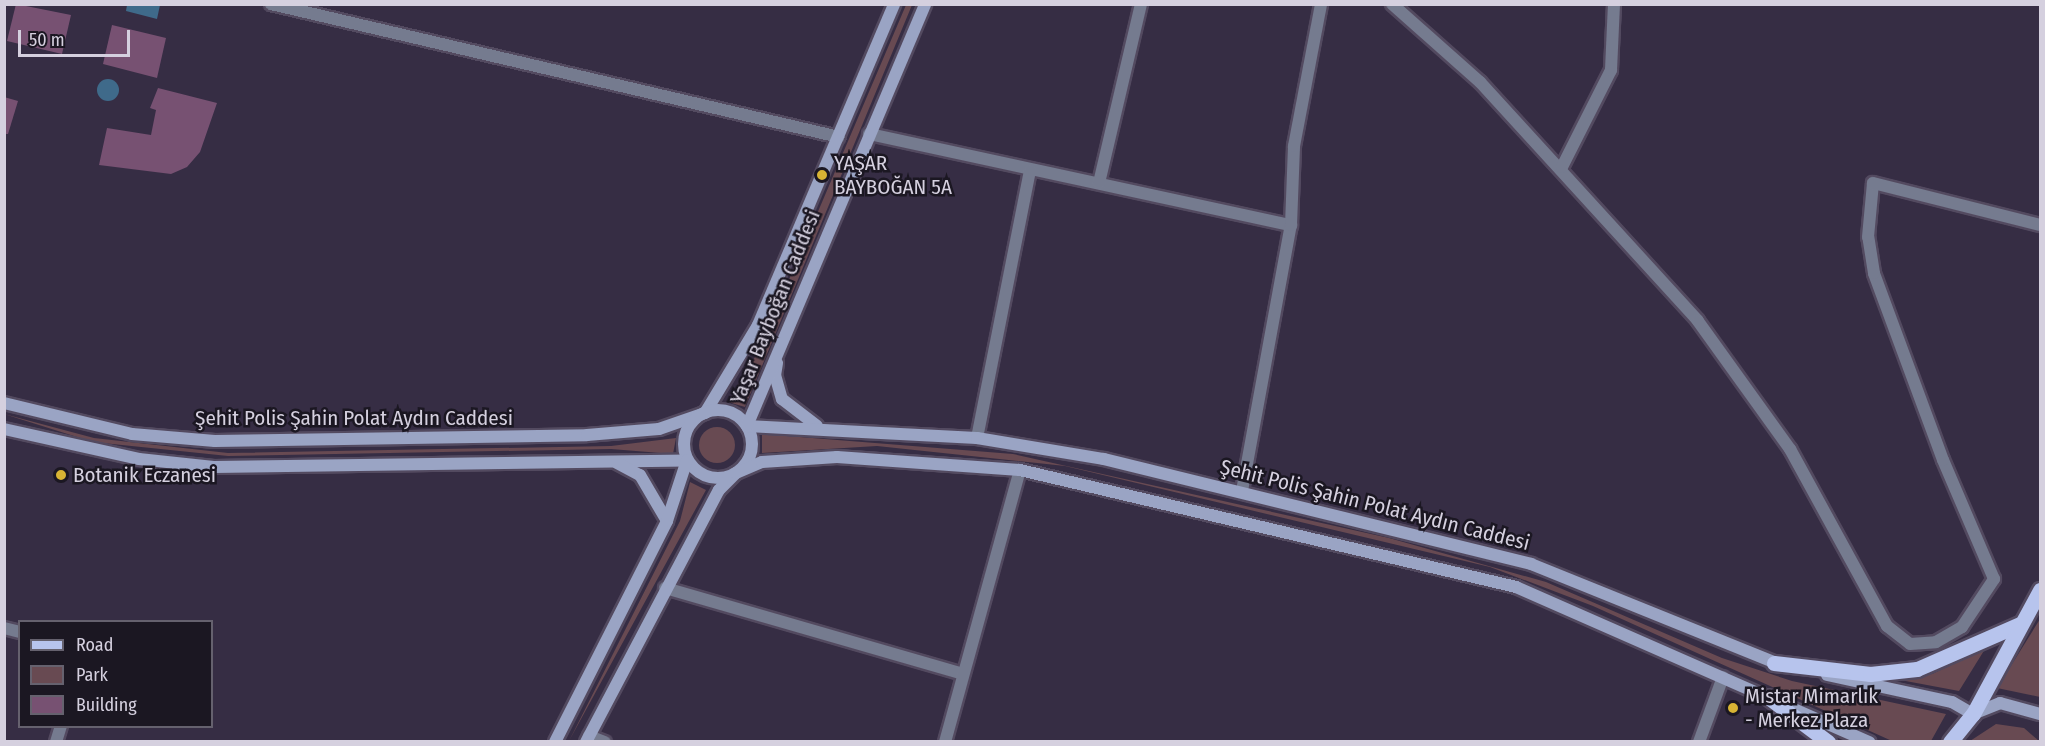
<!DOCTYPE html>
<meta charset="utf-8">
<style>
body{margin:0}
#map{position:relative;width:2045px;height:746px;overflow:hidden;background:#362d44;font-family:"Fira Sans Condensed",sans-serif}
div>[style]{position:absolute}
.green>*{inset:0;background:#684a52}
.round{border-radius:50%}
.water>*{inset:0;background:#3f6a8a}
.building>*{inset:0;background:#775172}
.roads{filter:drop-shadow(2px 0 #534a60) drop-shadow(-2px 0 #534a60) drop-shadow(0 2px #534a60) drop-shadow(0 -2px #534a60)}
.street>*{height:12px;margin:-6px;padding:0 6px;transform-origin:6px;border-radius:6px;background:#757b8f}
.secondary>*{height:12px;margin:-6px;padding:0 6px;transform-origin:6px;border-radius:6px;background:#9aa4c4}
.secondary>.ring{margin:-6px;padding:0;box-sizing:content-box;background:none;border:12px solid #9aa4c4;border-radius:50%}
.primary>*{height:15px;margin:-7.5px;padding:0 7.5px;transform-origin:7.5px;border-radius:7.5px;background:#b7c4ed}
.dots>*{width:16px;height:16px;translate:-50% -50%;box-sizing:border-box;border:3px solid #1b1722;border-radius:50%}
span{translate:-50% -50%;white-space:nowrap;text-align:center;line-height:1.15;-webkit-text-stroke:5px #1b1722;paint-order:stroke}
.poi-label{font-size:21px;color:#d5d0df}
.left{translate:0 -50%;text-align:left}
.street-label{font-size:21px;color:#d5d0df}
.frame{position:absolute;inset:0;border:6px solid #d5d0df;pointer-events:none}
.legend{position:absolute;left:18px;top:620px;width:195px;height:108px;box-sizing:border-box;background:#1b1722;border:2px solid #65616e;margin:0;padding:8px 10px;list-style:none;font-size:18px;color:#d5d0df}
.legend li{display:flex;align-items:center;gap:12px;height:30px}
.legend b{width:30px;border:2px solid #65616e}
.scale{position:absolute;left:18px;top:30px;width:112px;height:27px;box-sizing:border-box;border:3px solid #d5d0df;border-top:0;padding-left:8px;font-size:18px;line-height:21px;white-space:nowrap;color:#d5d0df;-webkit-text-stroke:4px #1b1722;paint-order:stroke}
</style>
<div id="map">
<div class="green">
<div style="clip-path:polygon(906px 5px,912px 5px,745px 407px,728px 402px,759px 350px)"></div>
<div style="clip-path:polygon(4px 414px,94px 438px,228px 453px,611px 446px,676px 438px,673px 454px,611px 449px,228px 456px,93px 442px)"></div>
<div class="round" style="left:699px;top:427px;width:36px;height:36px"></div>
<div style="clip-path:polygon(762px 434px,1013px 454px,1389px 538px,1546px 582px,1722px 658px,1792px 681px,1946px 714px,1931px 741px,1892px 741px,1593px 606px,1490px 567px,1065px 466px,877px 446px,762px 453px)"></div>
<div style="clip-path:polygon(690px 482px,706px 490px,569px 741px,680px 521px)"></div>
<div style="clip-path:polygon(2040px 619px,2040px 697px,1997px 688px)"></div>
<div style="clip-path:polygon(1985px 649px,1959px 691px,1895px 679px,1932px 674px)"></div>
<div style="clip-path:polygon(1996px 724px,2024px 728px,2039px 741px,1970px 741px)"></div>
</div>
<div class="water">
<div style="clip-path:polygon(127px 5px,158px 4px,160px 5px,157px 19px,126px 11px)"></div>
<div class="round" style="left:97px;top:79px;width:22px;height:22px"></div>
</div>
<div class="building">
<div style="clip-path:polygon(16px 4px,71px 15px,62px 54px,7px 41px)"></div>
<div style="clip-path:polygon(112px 25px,166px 38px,157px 78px,103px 64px)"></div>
<div style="clip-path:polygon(158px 88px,217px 103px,200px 152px,187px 167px,171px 174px,99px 165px,107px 128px,151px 135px,156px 110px,150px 108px)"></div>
<div style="clip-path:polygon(4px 97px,18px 101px,8px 134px,4px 134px)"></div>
</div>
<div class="roads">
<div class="street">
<div style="left:271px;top:4px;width:583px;rotate:13.18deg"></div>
<div style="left:1392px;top:4px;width:118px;rotate:41.6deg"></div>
<div style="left:1480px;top:82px;width:323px;rotate:47.6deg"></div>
<div style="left:1698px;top:321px;width:158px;rotate:54.3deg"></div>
<div style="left:1790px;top:449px;width:202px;rotate:61.3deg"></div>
<div style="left:1887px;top:626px;width:29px;rotate:38deg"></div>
<div style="left:1910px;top:644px;width:26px;rotate:-4deg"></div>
<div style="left:1936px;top:642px;width:30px;rotate:-30deg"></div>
<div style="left:1962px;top:627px;width:58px;rotate:-56.3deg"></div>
<div style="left:1994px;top:579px;width:129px;rotate:-113.2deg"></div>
<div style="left:1943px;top:460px;width:199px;rotate:-110.3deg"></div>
<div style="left:1874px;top:273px;width:36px;rotate:-99deg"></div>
<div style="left:1868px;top:237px;width:54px;rotate:-84.7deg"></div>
<div style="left:1873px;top:183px;width:172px;rotate:14.1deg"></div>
<div style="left:869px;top:134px;width:432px;rotate:12.2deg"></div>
<div style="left:1562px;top:167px;width:109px;rotate:-63.2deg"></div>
<div style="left:1611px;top:70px;width:66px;rotate:-87.4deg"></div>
<div style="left:1099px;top:183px;width:184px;rotate:-76.8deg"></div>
<div style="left:977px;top:438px;width:273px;rotate:-78.8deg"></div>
<div style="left:1242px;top:491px;width:270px;rotate:-79.6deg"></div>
<div style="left:1291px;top:225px;width:79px;rotate:-87.8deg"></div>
<div style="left:1294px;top:146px;width:145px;rotate:-79.2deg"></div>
<div style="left:665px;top:588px;width:309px;rotate:16.1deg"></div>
<div style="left:4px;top:628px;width:16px;rotate:14deg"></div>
<div style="left:589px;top:736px;width:17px;rotate:21deg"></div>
<div style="left:56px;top:742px;width:17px;rotate:-73deg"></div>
<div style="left:945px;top:742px;width:282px;rotate:-74.6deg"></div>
<div style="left:1699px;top:742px;width:69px;rotate:-69.7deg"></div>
</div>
<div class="secondary">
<div style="left:777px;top:363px;width:12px;rotate:99deg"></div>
<div style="left:775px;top:375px;width:25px;rotate:74deg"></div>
<div style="left:782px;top:399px;width:44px;rotate:37.6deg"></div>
<div style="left:4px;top:403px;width:132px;rotate:13.6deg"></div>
<div style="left:132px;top:434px;width:83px;rotate:4.8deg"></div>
<div style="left:215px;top:441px;width:372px;rotate:-0.9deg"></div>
<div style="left:587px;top:435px;width:72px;rotate:-4.8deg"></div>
<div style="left:659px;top:429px;width:49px;rotate:-19.2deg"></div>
<div style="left:705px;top:413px;width:103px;rotate:-58.9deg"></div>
<div style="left:758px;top:325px;width:349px;rotate:-67deg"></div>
<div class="ring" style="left:684px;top:410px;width:56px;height:56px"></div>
<div style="left:747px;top:426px;width:230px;rotate:3deg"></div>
<div style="left:977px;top:438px;width:129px;rotate:9.4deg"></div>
<div style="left:1104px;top:459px;width:440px;rotate:13.8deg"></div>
<div style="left:1531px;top:564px;width:270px;rotate:22deg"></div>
<div style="left:747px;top:426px;width:458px;rotate:-67.1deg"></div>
<div style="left:4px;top:429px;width:138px;rotate:12.5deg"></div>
<div style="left:139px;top:459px;width:75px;rotate:6.1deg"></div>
<div style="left:214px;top:467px;width:473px;rotate:-0.8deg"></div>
<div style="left:617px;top:463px;width:26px;rotate:28deg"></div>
<div style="left:640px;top:475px;width:53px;rotate:59.6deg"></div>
<div style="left:1827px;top:675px;width:128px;rotate:12.2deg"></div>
<div style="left:1952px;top:702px;width:24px;rotate:30deg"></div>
<div style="left:1973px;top:714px;width:29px;rotate:-22deg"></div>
<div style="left:2000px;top:703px;width:41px;rotate:15.4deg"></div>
<div style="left:555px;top:742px;width:248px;rotate:-63.1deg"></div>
<div style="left:667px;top:521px;width:64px;rotate:-71.8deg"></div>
<div style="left:586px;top:742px;width:285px;rotate:-62.2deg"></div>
<div style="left:719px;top:490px;width:24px;rotate:-45deg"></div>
<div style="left:736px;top:473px;width:28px;rotate:-23deg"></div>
<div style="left:762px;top:462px;width:75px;rotate:-3.8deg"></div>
<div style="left:837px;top:457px;width:183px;rotate:4.1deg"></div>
<div style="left:1020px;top:470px;width:510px;rotate:13.27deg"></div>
<div style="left:1516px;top:587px;width:386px;rotate:23.7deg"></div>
</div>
<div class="primary">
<div style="left:1774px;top:663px;width:97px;rotate:6.5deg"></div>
<div style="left:1870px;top:674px;width:47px;rotate:-6.1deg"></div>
<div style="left:1917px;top:669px;width:112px;rotate:-23.6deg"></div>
<div style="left:1768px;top:697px;width:75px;rotate:36.9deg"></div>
<div style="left:1950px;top:742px;width:36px;rotate:-51deg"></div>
<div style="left:1973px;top:714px;width:141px;rotate:-61.6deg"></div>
</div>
</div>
<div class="dots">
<div style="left:822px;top:175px;background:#d8b434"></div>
<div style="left:61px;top:475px;background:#d8b434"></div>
<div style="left:1733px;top:708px;background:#d8b434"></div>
</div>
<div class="poi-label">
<span class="left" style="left:834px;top:175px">YAŞAR<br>BAYBOĞAN 5A</span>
<span class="left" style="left:73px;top:475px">Botanik Eczanesi</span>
<span class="left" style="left:1745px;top:708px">Mistar Mimarlık<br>- Merkez Plaza</span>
</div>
<div class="street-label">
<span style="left:775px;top:307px;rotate:-68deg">Yaşar Bayboğan Caddesi</span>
<span style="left:354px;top:418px">Şehit Polis Şahin Polat Aydın Caddesi</span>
<span style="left:1375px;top:505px;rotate:14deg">Şehit Polis Şahin Polat Aydın Caddesi</span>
</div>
<div class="frame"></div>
<ul class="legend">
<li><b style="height:8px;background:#b7c4ed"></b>Road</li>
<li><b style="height:16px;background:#684a52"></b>Park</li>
<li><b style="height:16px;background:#775172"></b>Building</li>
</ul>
<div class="scale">50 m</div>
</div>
